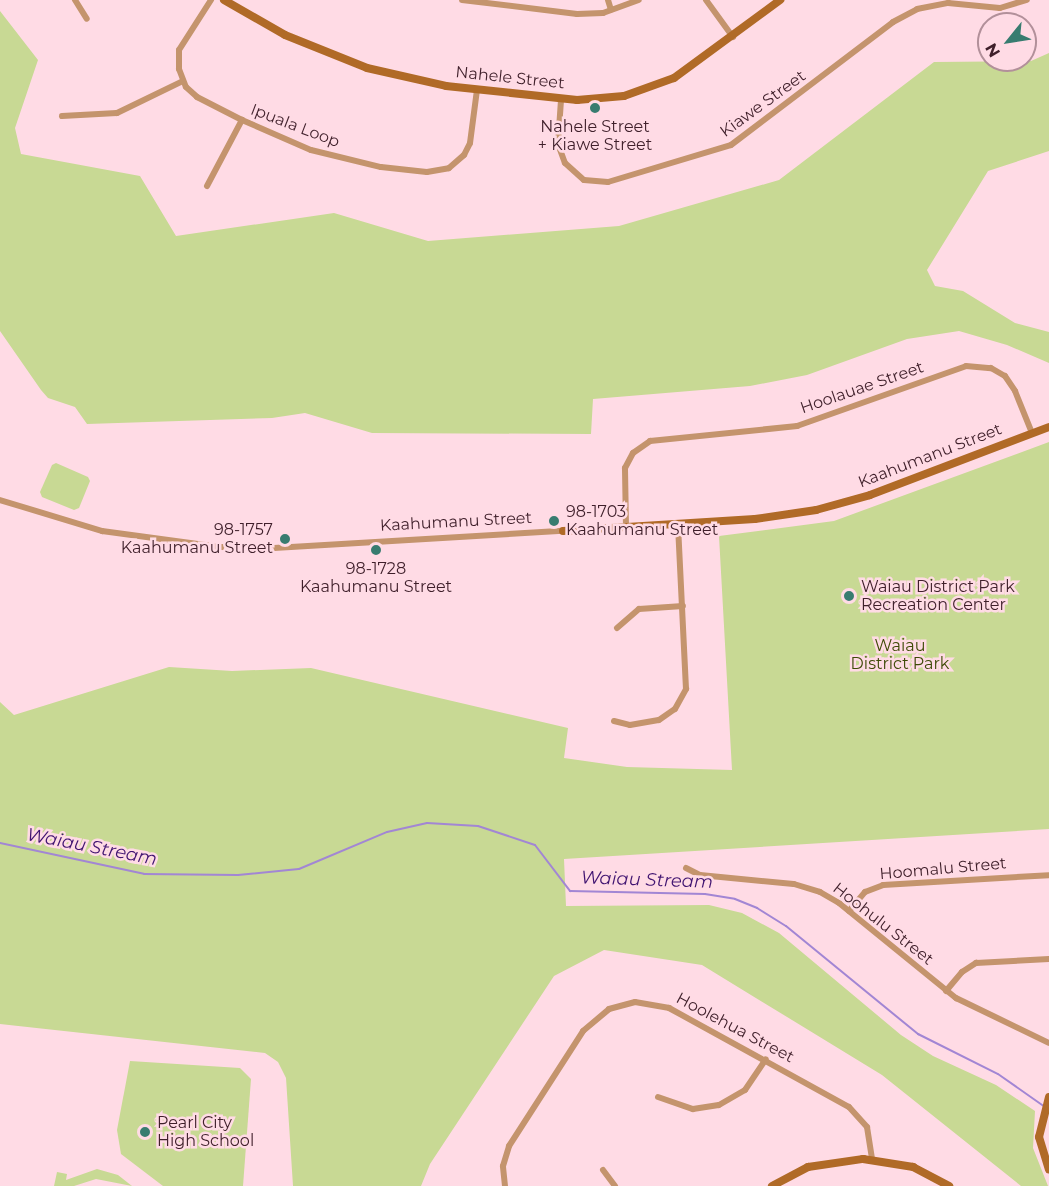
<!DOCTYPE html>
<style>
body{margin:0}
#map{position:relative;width:1049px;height:1186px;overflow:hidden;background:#ffdbe5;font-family:Montserrat,sans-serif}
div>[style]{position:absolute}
.green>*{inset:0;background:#c8d994}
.stream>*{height:2px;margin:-1px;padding:0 1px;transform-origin:1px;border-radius:1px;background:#a286d4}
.street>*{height:6px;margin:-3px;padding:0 3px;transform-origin:3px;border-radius:3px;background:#c4946d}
.secondary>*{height:8px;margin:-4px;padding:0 4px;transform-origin:4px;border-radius:4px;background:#b06a27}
.dots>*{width:16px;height:16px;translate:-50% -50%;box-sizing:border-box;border:3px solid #ffdbe5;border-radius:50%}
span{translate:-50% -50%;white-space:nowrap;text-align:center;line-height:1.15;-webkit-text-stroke:5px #ffdbe5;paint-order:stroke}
.street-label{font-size:16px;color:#3f1f2a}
.poi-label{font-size:16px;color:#3f1f2a}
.left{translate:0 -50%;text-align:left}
.right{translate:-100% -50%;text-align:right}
.park-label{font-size:16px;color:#3e4a06}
.water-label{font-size:18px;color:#411471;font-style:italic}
.north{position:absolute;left:977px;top:12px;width:60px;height:60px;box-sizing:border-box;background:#ffdbe5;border:2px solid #b2909a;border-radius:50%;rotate:240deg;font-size:16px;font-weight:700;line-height:24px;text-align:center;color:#3f1f2a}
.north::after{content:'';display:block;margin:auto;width:21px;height:27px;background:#387c70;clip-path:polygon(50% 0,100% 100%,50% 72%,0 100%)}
</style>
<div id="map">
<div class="green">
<div style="clip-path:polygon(0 11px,38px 60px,15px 128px,21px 154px,140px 176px,176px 236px,334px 213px,428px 241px,619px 226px,779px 180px,934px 62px,1031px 61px,1049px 53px,1049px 151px,988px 171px,927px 270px,935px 286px,963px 291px,1015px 323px,1049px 332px,1049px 363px,1007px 345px,959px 331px,907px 339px,807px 375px,750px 386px,593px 399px,591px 434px,372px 433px,305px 413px,272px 418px,87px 424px,75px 407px,48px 398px,41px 390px,0 331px)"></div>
<div style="clip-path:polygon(1049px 442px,1049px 829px,564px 859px,566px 906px,709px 905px,742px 913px,779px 933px,901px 1035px,933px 1056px,996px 1085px,1035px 1111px,1033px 1148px,1048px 1186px,1021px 1186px,882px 1075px,702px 965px,604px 950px,554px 976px,430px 1164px,421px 1186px,293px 1186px,286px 1078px,278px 1062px,265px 1053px,0 1024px,0 702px,14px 715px,169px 667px,232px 671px,311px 668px,568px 728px,564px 758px,627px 767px,732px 770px,719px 536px,834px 521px)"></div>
<div style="clip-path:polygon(56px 463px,88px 477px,90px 481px,79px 508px,74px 510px,42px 497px,40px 492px,52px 465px)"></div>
<div style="clip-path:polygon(130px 1061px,240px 1068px,251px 1079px,243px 1186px,163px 1186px,121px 1154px,117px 1130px)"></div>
<div style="clip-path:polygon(97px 1169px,118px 1175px,132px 1186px,96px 1179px,74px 1186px,54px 1186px,57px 1172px,67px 1174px,66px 1180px)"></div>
</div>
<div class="stream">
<div style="left:0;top:843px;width:147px;rotate:12.1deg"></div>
<div style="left:144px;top:874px;width:94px;rotate:0.6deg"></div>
<div style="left:238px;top:875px;width:61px;rotate:-5.6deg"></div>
<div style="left:299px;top:869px;width:95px;rotate:-22.8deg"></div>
<div style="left:387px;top:832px;width:41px;rotate:-12.7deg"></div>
<div style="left:427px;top:823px;width:51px;rotate:3.4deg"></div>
<div style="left:478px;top:826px;width:60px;rotate:18.4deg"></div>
<div style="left:535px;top:845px;width:58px;rotate:52.7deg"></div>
<div style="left:570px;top:891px;width:135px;rotate:1.3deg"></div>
<div style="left:705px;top:894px;width:30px;rotate:9deg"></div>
<div style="left:735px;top:899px;width:24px;rotate:22deg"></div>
<div style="left:757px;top:908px;width:34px;rotate:32deg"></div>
<div style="left:786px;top:926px;width:171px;rotate:39.3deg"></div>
<div style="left:918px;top:1034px;width:89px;rotate:26.6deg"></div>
<div style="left:998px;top:1074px;width:57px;rotate:35.1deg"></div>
</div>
<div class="street">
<div style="left:75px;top:0;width:22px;rotate:58deg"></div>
<div style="left:211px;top:0;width:59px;rotate:122.6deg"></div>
<div style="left:179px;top:50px;width:19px;rotate:90deg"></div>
<div style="left:179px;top:69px;width:19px;rotate:69deg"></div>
<div style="left:186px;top:87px;width:15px;rotate:42deg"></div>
<div style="left:197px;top:97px;width:51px;rotate:27.1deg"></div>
<div style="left:242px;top:120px;width:75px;rotate:23.5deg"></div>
<div style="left:311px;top:150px;width:72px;rotate:13.7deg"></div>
<div style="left:381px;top:167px;width:46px;rotate:6.2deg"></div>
<div style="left:427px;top:172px;width:22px;rotate:-10deg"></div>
<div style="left:449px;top:168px;width:20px;rotate:-41deg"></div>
<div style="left:464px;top:155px;width:13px;rotate:-63deg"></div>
<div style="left:470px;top:143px;width:53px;rotate:-82.5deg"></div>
<div style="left:462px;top:0;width:116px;rotate:6.9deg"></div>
<div style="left:577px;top:14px;width:26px;rotate:-2deg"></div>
<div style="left:603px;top:13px;width:38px;rotate:-20deg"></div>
<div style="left:608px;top:0;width:10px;rotate:73deg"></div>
<div style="left:706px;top:0;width:46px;rotate:53.9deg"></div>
<div style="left:561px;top:100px;width:44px;rotate:93.9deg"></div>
<div style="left:558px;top:144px;width:20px;rotate:70deg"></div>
<div style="left:565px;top:163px;width:25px;rotate:42deg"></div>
<div style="left:584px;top:180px;width:24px;rotate:5deg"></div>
<div style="left:608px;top:182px;width:128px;rotate:-16.7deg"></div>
<div style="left:731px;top:145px;width:203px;rotate:-37.2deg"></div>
<div style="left:893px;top:22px;width:27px;rotate:-28deg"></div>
<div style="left:917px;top:9px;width:32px;rotate:-11deg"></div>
<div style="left:948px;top:3px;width:52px;rotate:5.5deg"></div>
<div style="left:1000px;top:8px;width:28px;rotate:-17deg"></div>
<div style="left:62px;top:116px;width:55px;rotate:-3.1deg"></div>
<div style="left:117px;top:113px;width:73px;rotate:-25.9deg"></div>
<div style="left:207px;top:186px;width:75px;rotate:-62.1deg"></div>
<div style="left:0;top:500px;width:107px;rotate:16.9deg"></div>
<div style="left:102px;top:531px;width:119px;rotate:7.7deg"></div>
<div style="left:220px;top:547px;width:54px;rotate:1.1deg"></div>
<div style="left:274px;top:548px;width:289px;rotate:-3.4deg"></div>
<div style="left:626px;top:527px;width:59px;rotate:-91deg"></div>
<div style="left:625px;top:468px;width:17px;rotate:-62deg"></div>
<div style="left:633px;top:453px;width:21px;rotate:-35deg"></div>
<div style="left:650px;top:441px;width:148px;rotate:-5.8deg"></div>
<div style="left:797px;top:426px;width:179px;rotate:-19.5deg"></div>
<div style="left:966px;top:366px;width:25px;rotate:5deg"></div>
<div style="left:991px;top:368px;width:16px;rotate:30deg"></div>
<div style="left:1005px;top:376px;width:18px;rotate:56deg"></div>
<div style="left:1015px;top:391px;width:45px;rotate:68deg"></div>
<div style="left:617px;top:628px;width:29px;rotate:-41deg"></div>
<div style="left:639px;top:609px;width:44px;rotate:-3.9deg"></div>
<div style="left:614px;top:721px;width:16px;rotate:14deg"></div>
<div style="left:630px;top:725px;width:29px;rotate:-10deg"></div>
<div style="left:659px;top:720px;width:19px;rotate:-35deg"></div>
<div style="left:675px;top:709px;width:23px;rotate:-61deg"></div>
<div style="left:686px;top:689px;width:165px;rotate:-92.8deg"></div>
<div style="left:686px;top:868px;width:16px;rotate:27deg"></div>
<div style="left:700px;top:875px;width:94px;rotate:5.5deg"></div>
<div style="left:794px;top:884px;width:27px;rotate:17deg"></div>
<div style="left:820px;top:892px;width:22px;rotate:30deg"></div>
<div style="left:839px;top:903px;width:151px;rotate:39.1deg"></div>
<div style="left:956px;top:998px;width:103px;rotate:25.8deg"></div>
<div style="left:849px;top:911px;width:25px;rotate:-50deg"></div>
<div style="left:865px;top:892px;width:19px;rotate:-21deg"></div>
<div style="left:883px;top:885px;width:166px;rotate:-3.4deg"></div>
<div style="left:946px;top:991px;width:25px;rotate:-50deg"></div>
<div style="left:962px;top:972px;width:17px;rotate:-33deg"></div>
<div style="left:976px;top:963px;width:73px;rotate:-3.1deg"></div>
<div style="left:658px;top:1097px;width:37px;rotate:19deg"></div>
<div style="left:693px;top:1109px;width:26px;rotate:-9deg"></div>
<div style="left:719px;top:1105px;width:30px;rotate:-30deg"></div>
<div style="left:745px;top:1090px;width:37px;rotate:-56deg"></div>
<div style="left:603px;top:1170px;width:20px;rotate:53deg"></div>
<div style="left:505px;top:1186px;width:20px;rotate:-96deg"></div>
<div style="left:503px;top:1166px;width:21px;rotate:-73deg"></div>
<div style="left:509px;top:1146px;width:137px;rotate:-57.2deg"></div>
<div style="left:583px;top:1031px;width:34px;rotate:-40deg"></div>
<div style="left:609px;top:1009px;width:27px;rotate:-15deg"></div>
<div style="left:635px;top:1002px;width:35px;rotate:10deg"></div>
<div style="left:669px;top:1008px;width:205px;rotate:28.8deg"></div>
<div style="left:849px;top:1107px;width:27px;rotate:48deg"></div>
<div style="left:867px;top:1127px;width:32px;rotate:81deg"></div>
</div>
<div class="secondary">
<div style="left:224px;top:0;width:70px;rotate:29.8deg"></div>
<div style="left:285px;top:35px;width:88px;rotate:21.9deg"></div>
<div style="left:367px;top:68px;width:81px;rotate:12.8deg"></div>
<div style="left:446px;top:86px;width:132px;rotate:6.1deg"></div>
<div style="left:577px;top:100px;width:47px;rotate:-4.9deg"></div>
<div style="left:624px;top:96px;width:53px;rotate:-19.8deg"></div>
<div style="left:674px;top:78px;width:132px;rotate:-36.3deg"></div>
<div style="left:563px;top:531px;width:192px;rotate:-3.6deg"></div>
<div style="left:755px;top:519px;width:62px;rotate:-8.4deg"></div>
<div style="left:816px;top:510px;width:56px;rotate:-15.5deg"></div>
<div style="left:870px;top:495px;width:191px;rotate:-20.8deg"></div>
<div style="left:1049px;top:1097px;width:41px;rotate:104deg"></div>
<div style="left:1039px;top:1137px;width:34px;rotate:73deg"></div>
<div style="left:772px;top:1186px;width:41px;rotate:-27.8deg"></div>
<div style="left:808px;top:1167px;width:56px;rotate:-8.3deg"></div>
<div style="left:863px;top:1159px;width:51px;rotate:9.1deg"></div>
<div style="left:913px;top:1167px;width:41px;rotate:27.8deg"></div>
</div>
<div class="dots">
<div style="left:595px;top:108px;background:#387c70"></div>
<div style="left:554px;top:521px;background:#387c70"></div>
<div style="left:285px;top:539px;background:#387c70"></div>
<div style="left:376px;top:550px;background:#387c70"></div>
<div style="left:849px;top:596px;background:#387c70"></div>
<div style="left:145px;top:1132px;background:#387c70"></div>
</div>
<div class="street-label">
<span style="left:510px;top:78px;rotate:6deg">Nahele Street</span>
<span style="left:763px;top:104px;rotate:-36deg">Kiawe Street</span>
<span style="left:295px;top:126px;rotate:21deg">Ipuala Loop</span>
<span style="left:862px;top:388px;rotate:-19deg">Hoolauae Street</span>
<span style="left:930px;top:456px;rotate:-21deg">Kaahumanu Street</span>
<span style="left:456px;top:522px;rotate:-3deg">Kaahumanu Street</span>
<span style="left:943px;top:869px;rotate:-5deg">Hoomalu Street</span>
<span style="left:883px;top:924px;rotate:38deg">Hoohulu Street</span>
<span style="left:735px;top:1028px;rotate:28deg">Hoolehua Street</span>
</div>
<div class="poi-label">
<span style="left:595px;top:136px">Nahele Street<br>+ Kiawe Street</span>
<span class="left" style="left:566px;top:521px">98-1703<br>Kaahumanu Street</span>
<span class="right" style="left:273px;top:539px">98-1757<br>Kaahumanu Street</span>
<span style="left:376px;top:578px">98-1728<br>Kaahumanu Street</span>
<span class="left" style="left:861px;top:596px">Waiau District Park<br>Recreation Center</span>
<span class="left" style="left:157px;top:1132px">Pearl City<br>High School</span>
</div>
<div class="park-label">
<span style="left:900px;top:655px">Waiau<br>District Park</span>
</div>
<div class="water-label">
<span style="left:92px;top:847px;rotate:11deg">Waiau Stream</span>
<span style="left:647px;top:880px;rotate:2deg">Waiau Stream</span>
</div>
<div class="north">N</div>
</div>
